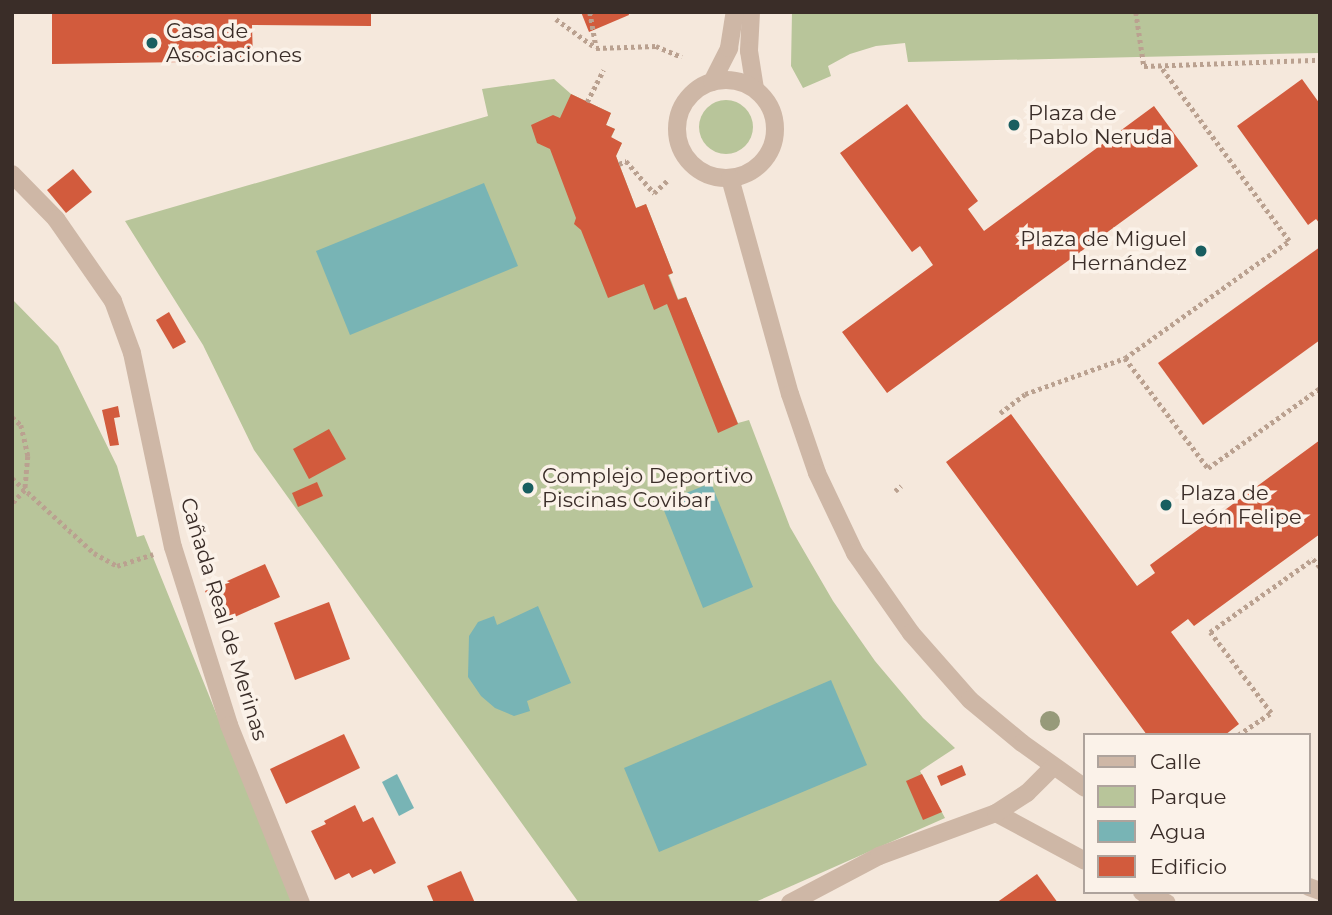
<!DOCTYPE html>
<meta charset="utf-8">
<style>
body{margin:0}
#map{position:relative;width:1332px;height:915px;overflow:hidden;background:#f5e8dc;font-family:Montserrat,sans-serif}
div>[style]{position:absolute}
.green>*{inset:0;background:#b8c59a}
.round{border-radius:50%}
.water>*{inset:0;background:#78b4b5}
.building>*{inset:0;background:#d25b3d}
.path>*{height:4.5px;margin-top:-2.25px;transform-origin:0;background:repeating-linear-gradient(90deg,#baa190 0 3.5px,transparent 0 7px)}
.minor>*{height:18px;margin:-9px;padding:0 9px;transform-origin:9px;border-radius:9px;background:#ceb7a6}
.minor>.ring{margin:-9px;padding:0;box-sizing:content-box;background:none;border:18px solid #ceb7a6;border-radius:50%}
.trees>*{width:20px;height:20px;margin:-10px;border-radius:50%;background:#979a7a}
.dots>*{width:19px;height:19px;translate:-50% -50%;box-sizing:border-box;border:4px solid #fbf2e9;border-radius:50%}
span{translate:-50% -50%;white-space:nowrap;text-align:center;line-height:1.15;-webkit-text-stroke:7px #fbf2e9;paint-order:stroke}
.poi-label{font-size:21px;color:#3a2d28}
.left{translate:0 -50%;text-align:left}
.right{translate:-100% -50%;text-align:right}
.street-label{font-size:21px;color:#3a2d28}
.frame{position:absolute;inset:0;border:14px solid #3a2d28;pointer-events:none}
.legend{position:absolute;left:1083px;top:733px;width:228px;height:161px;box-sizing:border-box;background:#fbf2e9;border:2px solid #aea39c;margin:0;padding:9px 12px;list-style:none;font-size:21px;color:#3a2d28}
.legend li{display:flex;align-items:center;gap:14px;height:35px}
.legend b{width:35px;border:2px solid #aea39c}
</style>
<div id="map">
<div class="green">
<div style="clip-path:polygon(792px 12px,1320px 12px,1320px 53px,908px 62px,905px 43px,876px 46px,850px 54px,828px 66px,831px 76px,803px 88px,791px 66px)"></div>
<div style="clip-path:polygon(554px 79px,571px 94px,611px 113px,606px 125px,615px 129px,611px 138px,622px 143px,616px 156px,636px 208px,646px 204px,673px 273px,669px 275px,678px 299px,686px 297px,738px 423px,749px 420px,790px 527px,833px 601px,875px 661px,923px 718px,955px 748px,920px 771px,945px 818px,753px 903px,579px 903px,254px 450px,203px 345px,125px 221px,488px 116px,482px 89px)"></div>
<div class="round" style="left:699px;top:100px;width:54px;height:54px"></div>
<div style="clip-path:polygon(12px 299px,58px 346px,117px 466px,137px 537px,144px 535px,293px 903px,12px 903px)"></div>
</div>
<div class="water">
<div style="clip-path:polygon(484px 183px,518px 266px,350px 335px,316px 251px)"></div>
<div style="clip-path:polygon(711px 483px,753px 587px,703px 608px,661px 503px)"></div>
<div style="clip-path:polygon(538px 606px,571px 683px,527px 701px,530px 711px,514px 716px,495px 708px,481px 696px,468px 677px,469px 636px,478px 622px,494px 616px,497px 625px)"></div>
<div style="clip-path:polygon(831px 680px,867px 765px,659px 852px,624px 768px)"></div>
<div style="clip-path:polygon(397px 774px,414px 808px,399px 816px,382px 782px)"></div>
</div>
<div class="building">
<div style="clip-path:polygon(52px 12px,371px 12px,371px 26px,252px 25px,253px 61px,52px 64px)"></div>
<div style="clip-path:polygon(581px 12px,628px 12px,629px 15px,589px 32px)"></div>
<div style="clip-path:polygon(1302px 79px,1320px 104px,1320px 224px,1316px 219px,1308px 225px,1237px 126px)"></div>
<div style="clip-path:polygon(571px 94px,611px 113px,606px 125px,615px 129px,611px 137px,622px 143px,616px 156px,636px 208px,646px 204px,673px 273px,668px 275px,678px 300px,686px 297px,738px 424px,718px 433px,667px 304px,654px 310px,644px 284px,608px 298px,581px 230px,574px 224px,576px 218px,550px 149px,537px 143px,531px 125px,553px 115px,560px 118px)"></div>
<div style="clip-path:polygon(907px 104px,978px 201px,968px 209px,984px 231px,1154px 106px,1198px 166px,887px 393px,842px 332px,933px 265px,920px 246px,912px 252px,840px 153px)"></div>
<div style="clip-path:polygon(73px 169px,92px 192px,66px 213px,47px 190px)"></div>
<div style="clip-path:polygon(1320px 247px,1320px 340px,1203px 425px,1158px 363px)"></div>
<div style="clip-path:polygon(169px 312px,186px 342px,173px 349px,156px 320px)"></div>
<div style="clip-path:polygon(118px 406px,120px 417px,114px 418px,119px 445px,110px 446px,102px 410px)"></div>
<div style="clip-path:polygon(1011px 414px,1137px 586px,1155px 573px,1150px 565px,1320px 440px,1320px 534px,1194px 626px,1188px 619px,1171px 632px,1239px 724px,1225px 735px,1147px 735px,946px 462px)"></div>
<div style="clip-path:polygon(329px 429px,346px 459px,309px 479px,293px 449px)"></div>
<div style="clip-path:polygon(317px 482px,323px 496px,298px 507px,292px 493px)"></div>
<div style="clip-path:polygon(265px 564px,280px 597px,219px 624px,205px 591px)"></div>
<div style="clip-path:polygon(329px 602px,350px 659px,295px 680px,274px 623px)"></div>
<div style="clip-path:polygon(344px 734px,360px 768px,286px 804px,270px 769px)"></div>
<div style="clip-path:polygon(962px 765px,966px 775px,941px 786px,937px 776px)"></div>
<div style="clip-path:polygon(922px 774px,942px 812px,923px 820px,906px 781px)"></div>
<div style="clip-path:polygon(355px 805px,363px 822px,373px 817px,396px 863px,374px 874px,371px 869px,352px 878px,349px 873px,335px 880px,311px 831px,326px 824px,324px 821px)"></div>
<div style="clip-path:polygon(461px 871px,475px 903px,434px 903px,427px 886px)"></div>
<div style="clip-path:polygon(1037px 874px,1058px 903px,996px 903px)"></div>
</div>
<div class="path">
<div style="left:590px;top:12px;width:35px;rotate:80deg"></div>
<div style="left:1136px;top:12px;width:55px;rotate:81.6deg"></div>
<div style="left:1144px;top:66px;width:176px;rotate:-2deg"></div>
<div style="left:556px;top:19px;width:49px;rotate:35.9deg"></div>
<div style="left:596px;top:48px;width:60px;rotate:-1.9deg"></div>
<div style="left:656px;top:46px;width:28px;rotate:23deg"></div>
<div style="left:587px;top:102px;width:36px;rotate:-63deg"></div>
<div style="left:619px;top:164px;width:8px;rotate:-23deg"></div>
<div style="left:626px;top:161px;width:43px;rotate:48.8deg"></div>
<div style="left:654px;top:193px;width:18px;rotate:-43deg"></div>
<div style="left:1125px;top:358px;width:138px;rotate:53deg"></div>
<div style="left:1208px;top:468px;width:138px;rotate:-35.5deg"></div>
<div style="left:1000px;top:413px;width:31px;rotate:-37deg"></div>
<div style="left:1025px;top:394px;width:106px;rotate:-19.8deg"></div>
<div style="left:1125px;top:358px;width:201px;rotate:-35.5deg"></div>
<div style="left:1289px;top:241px;width:217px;rotate:-126.4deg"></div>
<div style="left:12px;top:417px;width:12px;rotate:42deg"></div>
<div style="left:21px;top:425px;width:32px;rotate:77deg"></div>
<div style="left:28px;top:456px;width:34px;rotate:95deg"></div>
<div style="left:25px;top:490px;width:19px;rotate:133deg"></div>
<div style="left:12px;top:478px;width:111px;rotate:42.4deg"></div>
<div style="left:94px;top:553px;width:26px;rotate:29deg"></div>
<div style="left:117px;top:566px;width:38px;rotate:-18deg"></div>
<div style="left:895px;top:491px;width:8px;rotate:-40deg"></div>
<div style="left:1238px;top:735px;width:40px;rotate:-34deg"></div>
<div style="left:1271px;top:713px;width:101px;rotate:-127deg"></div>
<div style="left:1210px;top:632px;width:126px;rotate:-35.3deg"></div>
<div style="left:1313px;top:559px;width:11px;rotate:49deg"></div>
</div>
<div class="minor">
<div style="left:751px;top:12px;width:39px;rotate:93deg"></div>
<div style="left:749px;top:51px;width:38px;rotate:81deg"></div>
<div class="ring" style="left:677px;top:80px;width:80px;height:80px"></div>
<div style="left:712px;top:82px;width:38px;rotate:-63deg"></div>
<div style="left:729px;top:48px;width:36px;rotate:-81deg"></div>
<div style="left:12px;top:174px;width:63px;rotate:45.6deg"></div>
<div style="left:56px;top:219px;width:100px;rotate:55.2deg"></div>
<div style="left:113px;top:301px;width:55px;rotate:69.9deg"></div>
<div style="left:132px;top:353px;width:198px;rotate:78.1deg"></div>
<div style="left:173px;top:547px;width:187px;rotate:72.5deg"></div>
<div style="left:229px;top:725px;width:192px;rotate:68deg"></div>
<div style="left:730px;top:178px;width:224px;rotate:74.5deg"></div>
<div style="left:790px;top:394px;width:83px;rotate:71.1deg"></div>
<div style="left:817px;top:473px;width:89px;rotate:64.6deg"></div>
<div style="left:855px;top:553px;width:98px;rotate:55deg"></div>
<div style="left:911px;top:633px;width:89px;rotate:48.6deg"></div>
<div style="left:970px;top:700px;width:67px;rotate:39.6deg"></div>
<div style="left:1022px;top:743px;width:77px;rotate:35.5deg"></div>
<div style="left:996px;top:813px;width:101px;rotate:28.3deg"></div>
<div style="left:1309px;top:887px;width:12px;rotate:20deg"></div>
<div style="left:1142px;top:892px;width:27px;rotate:24deg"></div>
<div style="left:790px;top:903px;width:101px;rotate:-27.8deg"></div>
<div style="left:879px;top:856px;width:125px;rotate:-20.2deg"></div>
<div style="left:996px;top:813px;width:37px;rotate:-33deg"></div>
<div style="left:1027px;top:793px;width:37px;rotate:-45deg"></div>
</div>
<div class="trees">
<div style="left:1050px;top:721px"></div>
</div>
<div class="dots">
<div style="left:152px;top:43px;background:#195e60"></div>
<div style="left:1014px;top:125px;background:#195e60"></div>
<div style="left:1201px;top:251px;background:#195e60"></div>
<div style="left:528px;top:488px;background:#195e60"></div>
<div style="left:1166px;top:505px;background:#195e60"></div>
</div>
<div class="poi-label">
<span class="left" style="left:166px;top:43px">Casa de<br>Asociaciones</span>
<span class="left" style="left:1028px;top:125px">Plaza de<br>Pablo Neruda</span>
<span class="right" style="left:1187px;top:251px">Plaza de Miguel<br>Hernández</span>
<span class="left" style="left:542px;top:488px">Complejo Deportivo<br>Piscinas Covibar</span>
<span class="left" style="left:1180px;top:505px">Plaza de<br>León Felipe</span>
</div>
<div class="street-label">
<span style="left:224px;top:619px;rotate:73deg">Cañada Real de Merinas</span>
</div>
<div class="frame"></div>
<ul class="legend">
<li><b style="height:9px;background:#ceb7a6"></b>Calle</li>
<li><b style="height:19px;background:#b8c59a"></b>Parque</li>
<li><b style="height:19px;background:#78b4b5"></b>Agua</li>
<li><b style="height:19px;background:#d25b3d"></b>Edificio</li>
</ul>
</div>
